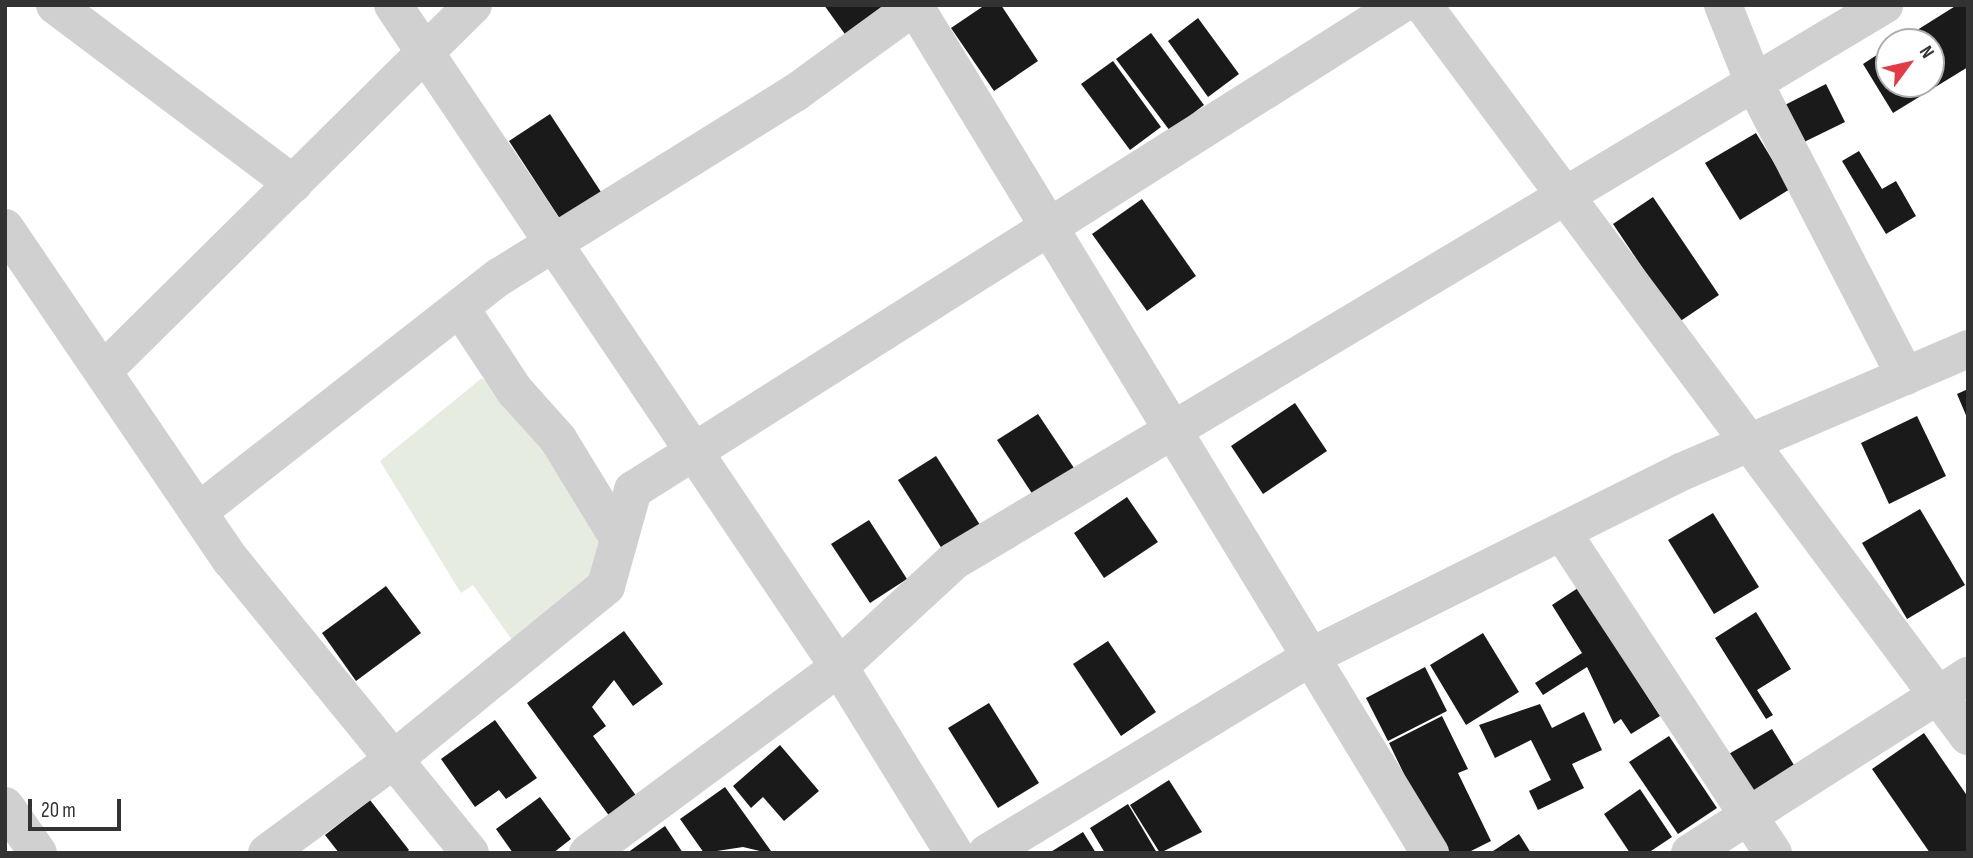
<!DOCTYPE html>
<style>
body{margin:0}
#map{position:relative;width:1973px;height:858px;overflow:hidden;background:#fff;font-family:"Sofia Sans Condensed",sans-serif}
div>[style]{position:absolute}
.green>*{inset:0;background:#e6ecdf}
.building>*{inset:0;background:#1a1a1a}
.minor>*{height:38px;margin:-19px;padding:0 19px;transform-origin:19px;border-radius:19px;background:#d0d0d0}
span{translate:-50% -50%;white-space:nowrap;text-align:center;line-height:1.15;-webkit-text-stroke:7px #fff;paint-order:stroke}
.frame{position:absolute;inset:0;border:7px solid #333;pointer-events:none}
.north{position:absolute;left:1875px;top:28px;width:70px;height:70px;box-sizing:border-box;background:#fff;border:2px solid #adadad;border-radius:50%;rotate:57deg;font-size:19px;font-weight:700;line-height:28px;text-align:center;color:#333}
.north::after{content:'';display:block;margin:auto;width:24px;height:32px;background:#e63946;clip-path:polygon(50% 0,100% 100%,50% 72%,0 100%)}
.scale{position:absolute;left:28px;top:799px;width:93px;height:32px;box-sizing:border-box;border:4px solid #333;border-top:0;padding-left:9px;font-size:21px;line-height:24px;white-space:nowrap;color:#333;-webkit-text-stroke:5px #fff;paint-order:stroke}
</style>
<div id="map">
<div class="green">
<div style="clip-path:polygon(482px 378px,557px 448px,599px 544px,600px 573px,515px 644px,473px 585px,461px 593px,380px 461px)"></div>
</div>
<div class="building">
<div style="clip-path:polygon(824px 5px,881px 5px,884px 10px,847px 37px)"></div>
<div style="clip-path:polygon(985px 5px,1001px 5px,1038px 61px,994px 91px,951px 28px)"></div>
<div style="clip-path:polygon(1957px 5px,1968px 5px,1968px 67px,1893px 113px,1863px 64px,1889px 47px,1889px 84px,1931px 84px,1931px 42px,1898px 42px)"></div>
<div style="clip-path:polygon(1198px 18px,1239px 74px,1208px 97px,1168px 41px)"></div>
<div style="clip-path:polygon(1151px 33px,1204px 105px,1170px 131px,1116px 59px)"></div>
<div style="clip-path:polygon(1113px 61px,1161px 127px,1130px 150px,1081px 84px)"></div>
<div style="clip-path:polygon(1826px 84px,1845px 122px,1798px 145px,1779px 108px)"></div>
<div style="clip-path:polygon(550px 114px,601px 192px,560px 219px,509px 141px)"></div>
<div style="clip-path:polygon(1756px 133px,1790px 189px,1740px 220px,1705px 163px)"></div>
<div style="clip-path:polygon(1859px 151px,1882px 189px,1896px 181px,1916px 216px,1886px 234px,1842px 161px)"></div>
<div style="clip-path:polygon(1653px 197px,1719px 295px,1679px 322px,1613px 224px)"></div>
<div style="clip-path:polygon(1142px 199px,1196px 276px,1147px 311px,1092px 234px)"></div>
<div style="clip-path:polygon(1968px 389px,1968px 420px,1957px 394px)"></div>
<div style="clip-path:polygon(1295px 403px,1327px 451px,1263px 494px,1231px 446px)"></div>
<div style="clip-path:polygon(1038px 414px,1074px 468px,1033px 495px,997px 440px)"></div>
<div style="clip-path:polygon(1917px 416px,1946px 476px,1889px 504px,1861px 443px)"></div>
<div style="clip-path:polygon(936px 456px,982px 528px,944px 552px,898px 480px)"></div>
<div style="clip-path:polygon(1127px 497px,1158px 542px,1104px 578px,1074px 533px)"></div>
<div style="clip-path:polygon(1920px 509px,1965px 585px,1907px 619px,1862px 543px)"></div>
<div style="clip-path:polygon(1713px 513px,1759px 587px,1714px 614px,1668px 540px)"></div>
<div style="clip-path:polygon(869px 520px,907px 579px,870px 603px,831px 544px)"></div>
<div style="clip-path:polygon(386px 586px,421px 633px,356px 681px,322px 633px)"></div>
<div style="clip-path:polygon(1578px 588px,1660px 716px,1631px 734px,1621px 719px,1614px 724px,1587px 667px,1543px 695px,1535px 683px,1582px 653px,1552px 605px)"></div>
<div style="clip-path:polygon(1756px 612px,1791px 669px,1757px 690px,1773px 715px,1766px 719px,1715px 638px)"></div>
<div style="clip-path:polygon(624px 631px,663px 684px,633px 706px,614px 680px,592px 707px,606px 726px,593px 736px,637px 797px,610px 817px,527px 703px)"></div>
<div style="clip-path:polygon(1483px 633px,1519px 692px,1466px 725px,1430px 665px)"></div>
<div style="clip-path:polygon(1108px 641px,1156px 712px,1121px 736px,1073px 664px)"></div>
<div style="clip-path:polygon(1425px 667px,1447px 711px,1388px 741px,1366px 698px)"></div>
<div style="clip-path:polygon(989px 703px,1039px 783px,998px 808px,948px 728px)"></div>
<div style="clip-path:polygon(1540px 704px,1552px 728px,1584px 712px,1602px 750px,1572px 764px,1584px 788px,1538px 810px,1529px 791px,1551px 780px,1531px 740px,1495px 758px,1479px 725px)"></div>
<div style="clip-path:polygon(1442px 716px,1468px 769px,1458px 773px,1491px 841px,1467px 853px,1442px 853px,1389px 743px)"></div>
<div style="clip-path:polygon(495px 720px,537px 778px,506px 799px,499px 790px,475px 807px,441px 759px)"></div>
<div style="clip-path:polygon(1772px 729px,1797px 770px,1753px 797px,1727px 755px)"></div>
<div style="clip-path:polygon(1924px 733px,1968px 797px,1968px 853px,1930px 853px,1872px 769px)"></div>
<div style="clip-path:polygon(1669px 736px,1717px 808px,1678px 834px,1629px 762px)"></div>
<div style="clip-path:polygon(780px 745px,819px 791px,784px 821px,763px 797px,751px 808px,733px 786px)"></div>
<div style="clip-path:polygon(1169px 780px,1202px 832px,1160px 853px,1130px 805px)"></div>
<div style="clip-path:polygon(725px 787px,771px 851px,768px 853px,743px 847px,704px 853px,680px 819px)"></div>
<div style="clip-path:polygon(1640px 789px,1672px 837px,1648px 853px,1630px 853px,1604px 814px)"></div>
<div style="clip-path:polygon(540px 797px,571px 839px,553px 853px,513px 853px,496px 829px)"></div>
<div style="clip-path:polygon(370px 800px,409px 850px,406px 853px,339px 853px,325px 835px)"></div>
<div style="clip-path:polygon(1128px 804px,1157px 853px,1105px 853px,1090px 828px)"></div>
<div style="clip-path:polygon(665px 826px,683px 853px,627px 853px)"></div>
<div style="clip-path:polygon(1083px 832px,1096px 853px,1049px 853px)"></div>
<div style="clip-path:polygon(1519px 834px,1531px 853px,1490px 853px)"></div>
</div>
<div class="minor">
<div style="left:55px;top:5px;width:298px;rotate:36.9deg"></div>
<div style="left:393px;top:5px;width:798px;rotate:56.03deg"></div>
<div style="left:839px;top:667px;width:219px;rotate:58.3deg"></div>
<div style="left:914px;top:5px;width:993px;rotate:58.68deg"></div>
<div style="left:1423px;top:5px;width:912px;rotate:53.29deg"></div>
<div style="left:1723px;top:5px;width:84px;rotate:68.3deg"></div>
<div style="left:1754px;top:83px;width:330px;rotate:62.7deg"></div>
<div style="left:5px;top:228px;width:402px;rotate:55.8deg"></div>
<div style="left:231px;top:560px;width:378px;rotate:50.8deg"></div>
<div style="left:460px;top:308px;width:100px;rotate:56.5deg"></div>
<div style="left:515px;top:391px;width:64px;rotate:48.1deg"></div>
<div style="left:558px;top:439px;width:117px;rotate:58.6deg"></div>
<div style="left:104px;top:370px;width:519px;rotate:-44.69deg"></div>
<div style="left:198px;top:512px;width:382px;rotate:-38deg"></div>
<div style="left:499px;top:277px;width:349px;rotate:-31.9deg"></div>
<div style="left:795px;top:93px;width:150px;rotate:-36deg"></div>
<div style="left:1564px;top:535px;width:381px;rotate:56.7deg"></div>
<div style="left:5px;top:806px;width:57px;rotate:54.9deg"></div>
<div style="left:267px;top:853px;width:157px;rotate:-36.4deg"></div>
<div style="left:393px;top:760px;width:275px;rotate:-39.2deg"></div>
<div style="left:606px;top:586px;width:100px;rotate:-74.3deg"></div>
<div style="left:633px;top:490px;width:907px;rotate:-32.31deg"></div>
<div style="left:588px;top:853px;width:312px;rotate:-36.5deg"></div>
<div style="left:839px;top:667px;width:156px;rotate:-42.7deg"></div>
<div style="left:954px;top:561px;width:1084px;rotate:-30.87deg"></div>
<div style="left:987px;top:853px;width:380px;rotate:-31.2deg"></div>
<div style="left:1312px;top:656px;width:412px;rotate:-26.5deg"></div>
<div style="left:1681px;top:472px;width:312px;rotate:-23.2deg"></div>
<div style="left:1690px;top:853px;width:330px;rotate:-32.5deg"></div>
</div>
<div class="frame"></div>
<div class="north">N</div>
<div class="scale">20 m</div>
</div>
